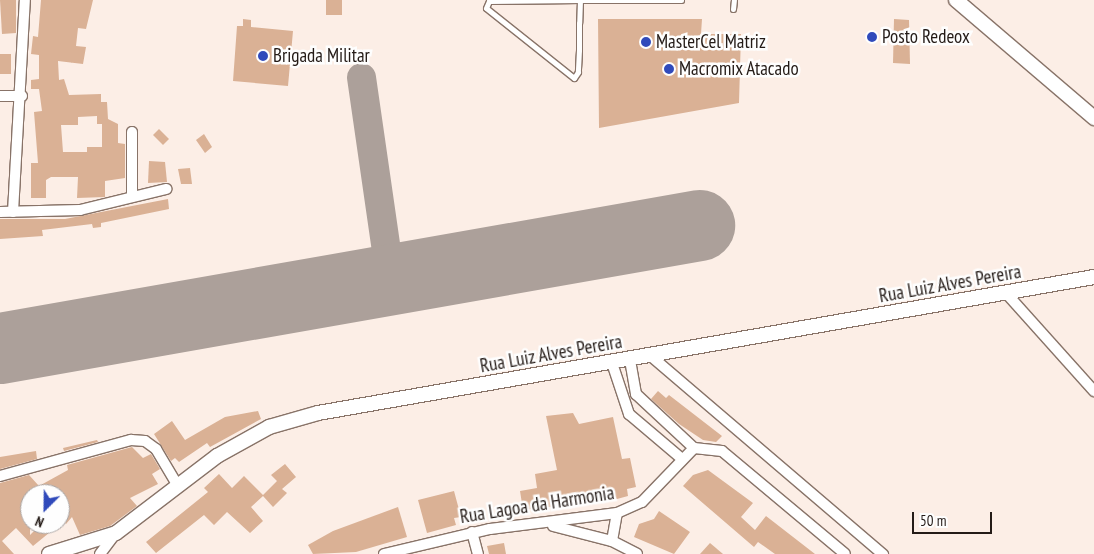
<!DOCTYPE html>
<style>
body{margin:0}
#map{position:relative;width:1094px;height:554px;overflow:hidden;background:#fceee6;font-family:"PT Sans Narrow",sans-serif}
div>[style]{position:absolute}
.taxiway>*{height:29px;margin:-14.5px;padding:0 14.5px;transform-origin:14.5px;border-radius:14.5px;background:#aca09a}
.runway>*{height:71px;margin:-35.5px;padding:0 35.5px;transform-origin:35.5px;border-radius:35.5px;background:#aca09a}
.building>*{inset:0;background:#dab195}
.roads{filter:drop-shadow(1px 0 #887368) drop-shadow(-1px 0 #887368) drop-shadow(0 1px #887368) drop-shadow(0 -1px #887368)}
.lane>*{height:5px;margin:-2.5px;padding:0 2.5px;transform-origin:2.5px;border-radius:2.5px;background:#fff}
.street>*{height:10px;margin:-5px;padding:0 5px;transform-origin:5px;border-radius:5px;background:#fff}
.secondary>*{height:14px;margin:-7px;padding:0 7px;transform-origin:7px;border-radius:7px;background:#fff}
.dots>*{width:14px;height:14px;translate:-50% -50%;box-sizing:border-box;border:2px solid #fefefe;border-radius:50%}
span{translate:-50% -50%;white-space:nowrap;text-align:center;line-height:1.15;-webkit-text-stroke:5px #fefefe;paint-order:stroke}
.poi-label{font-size:19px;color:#241b17}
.left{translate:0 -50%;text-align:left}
.street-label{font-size:19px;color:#241b17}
.north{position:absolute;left:20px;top:484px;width:50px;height:50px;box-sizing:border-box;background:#fefefe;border:1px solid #a7a3a2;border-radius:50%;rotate:203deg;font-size:14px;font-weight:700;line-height:20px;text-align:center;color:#241b17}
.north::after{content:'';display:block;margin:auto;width:18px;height:22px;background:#304abb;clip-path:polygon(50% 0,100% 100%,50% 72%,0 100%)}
.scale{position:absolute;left:912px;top:512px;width:80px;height:22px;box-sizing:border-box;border:2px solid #241b17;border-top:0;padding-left:6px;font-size:15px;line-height:18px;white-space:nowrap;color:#241b17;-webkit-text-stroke:4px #fefefe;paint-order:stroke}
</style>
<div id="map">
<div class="taxiway">
<div style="left:361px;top:77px;width:204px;rotate:81.8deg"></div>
</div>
<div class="runway">
<div style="left:0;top:348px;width:710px;rotate:-9.98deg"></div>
</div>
<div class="building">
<div style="clip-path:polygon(0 0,16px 0,16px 33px,2px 34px)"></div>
<div style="clip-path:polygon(evenodd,41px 0,93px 0,86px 29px,78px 28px,76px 46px,86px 47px,83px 64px,58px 61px,59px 80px,64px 79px,69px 95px,101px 94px,101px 102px,107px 102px,108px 119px,118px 124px,118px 143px,125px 144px,125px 178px,105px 181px,105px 197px,77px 198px,78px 177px,51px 177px,46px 180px,46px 198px,31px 198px,31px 163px,38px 163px,34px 112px,42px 111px,39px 89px,31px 89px,31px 80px,39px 79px,39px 55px,31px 54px,33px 36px,38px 37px,41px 0,97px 116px,97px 124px,102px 124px,102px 147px,87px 147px,87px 152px,63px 152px,61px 125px,78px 125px,78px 117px,97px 116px)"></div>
<div style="clip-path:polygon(326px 0,342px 0,342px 15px,326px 15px)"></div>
<div style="clip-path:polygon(243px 19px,251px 20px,251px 27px,293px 31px,288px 86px,233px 81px,237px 26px,243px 26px)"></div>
<div style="clip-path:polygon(598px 19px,702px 19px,701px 34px,741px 34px,739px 103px,599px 128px)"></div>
<div style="clip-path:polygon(894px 19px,909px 20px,910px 64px,893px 63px)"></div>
<div style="clip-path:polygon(0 54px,11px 54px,11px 74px,0 74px)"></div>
<div style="clip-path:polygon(159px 129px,169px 139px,163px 145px,153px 135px)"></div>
<div style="clip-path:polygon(204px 134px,212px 147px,205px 153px,196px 140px)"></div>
<div style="clip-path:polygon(149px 161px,165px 162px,167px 182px,148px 183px)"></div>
<div style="clip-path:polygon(190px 168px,192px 184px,181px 184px,178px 169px)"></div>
<div style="clip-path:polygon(168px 199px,169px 209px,101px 223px,101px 227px,93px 228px,92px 224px,42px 230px,43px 236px,0 239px,0 219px,65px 219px)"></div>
<div style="clip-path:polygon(658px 391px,666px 398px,669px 395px,722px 436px,716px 442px,703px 440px,679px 424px,651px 399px)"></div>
<div style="clip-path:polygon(258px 411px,261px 419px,210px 447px,207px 443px,179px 462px,175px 458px,171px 461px,154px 434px,172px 421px,185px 440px,225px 417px)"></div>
<div style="clip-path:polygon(573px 413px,579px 424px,613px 417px,622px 459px,630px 458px,636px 487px,627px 489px,628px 496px,617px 499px,523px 510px,520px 491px,537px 488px,535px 474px,557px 470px,546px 416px)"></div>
<div style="clip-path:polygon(97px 440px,98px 442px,64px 451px,63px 448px)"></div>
<div style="clip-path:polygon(132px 447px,143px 458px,151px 454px,160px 469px,152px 474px,158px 484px,130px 498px,137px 506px,110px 526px,80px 535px,72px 517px,66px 524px,60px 517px,60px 494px,30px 494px,30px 535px,41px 524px,60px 524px,33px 546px,16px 528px,2px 541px,14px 554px,0 554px,0 483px,29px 475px,39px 486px,68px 470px,67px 465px)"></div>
<div style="clip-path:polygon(36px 451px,37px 459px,0 469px,0 457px)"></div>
<div style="clip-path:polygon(285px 464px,296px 477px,282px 489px,287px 493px,273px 507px,263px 496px,251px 507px,263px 521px,250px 533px,227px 512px,214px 525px,204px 515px,156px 553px,146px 542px,208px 492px,204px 488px,219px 474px,232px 488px,244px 476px,263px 495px,277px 481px,271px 475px)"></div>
<div style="clip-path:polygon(708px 470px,753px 503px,741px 517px,755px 530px,766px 516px,815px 554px,775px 554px,758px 542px,754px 547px,683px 486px,693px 475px)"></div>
<div style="clip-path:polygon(454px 491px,461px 517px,454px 518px,456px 525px,427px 533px,418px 500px)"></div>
<div style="clip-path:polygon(398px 507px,407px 537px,356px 552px,313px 554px,308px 545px,333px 531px)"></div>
<div style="clip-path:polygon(659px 511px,690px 532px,674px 554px,634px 537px,639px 524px,654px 519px)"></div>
<div style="clip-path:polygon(504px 543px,506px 554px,489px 554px,487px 546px)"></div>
<div style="clip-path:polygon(710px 543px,723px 554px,700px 554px)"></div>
</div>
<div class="roads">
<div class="lane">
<div style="left:580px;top:0;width:23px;rotate:92deg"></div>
<div style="left:579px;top:23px;width:27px;rotate:90deg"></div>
<div style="left:579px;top:50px;width:22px;rotate:93deg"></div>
<div style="left:578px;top:72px;width:7px;rotate:124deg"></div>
<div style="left:574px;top:78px;width:112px;rotate:-141.5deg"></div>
<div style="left:486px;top:8px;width:8px;rotate:-67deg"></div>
<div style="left:489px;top:1px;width:91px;rotate:-0.6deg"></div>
<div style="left:580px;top:0;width:101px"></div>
<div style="left:733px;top:9px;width:9px;rotate:-84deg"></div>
</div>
<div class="street">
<div style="left:0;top:96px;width:22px"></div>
<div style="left:132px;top:197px;width:65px;rotate:-90deg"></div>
<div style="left:0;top:212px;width:80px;rotate:-1.4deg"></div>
<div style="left:80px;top:210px;width:89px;rotate:-13.7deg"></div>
<div style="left:13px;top:212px;width:212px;rotate:-86.8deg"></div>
<div style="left:1006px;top:293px;width:132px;rotate:48.1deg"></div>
<div style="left:652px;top:357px;width:304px;rotate:40.5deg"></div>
<div style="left:630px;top:360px;width:35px;rotate:80deg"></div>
<div style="left:636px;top:394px;width:79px;rotate:43deg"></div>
<div style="left:612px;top:363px;width:54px;rotate:71.6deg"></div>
<div style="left:629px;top:414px;width:70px;rotate:40.3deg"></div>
<div style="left:0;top:476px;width:136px;rotate:-15.4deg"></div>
<div style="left:131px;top:440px;width:14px;rotate:4deg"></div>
<div style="left:145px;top:441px;width:14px;rotate:36deg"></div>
<div style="left:156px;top:449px;width:43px;rotate:59.3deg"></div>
<div style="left:553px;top:526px;width:61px;rotate:14.3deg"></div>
<div style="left:612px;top:541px;width:28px;rotate:27deg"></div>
<div style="left:472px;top:532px;width:23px;rotate:75deg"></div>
<div style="left:612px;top:541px;width:28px;rotate:-80deg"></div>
<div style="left:100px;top:554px;width:26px;rotate:-53deg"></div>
<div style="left:384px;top:554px;width:109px;rotate:-13.3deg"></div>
<div style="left:490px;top:529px;width:128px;rotate:-7.2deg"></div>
<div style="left:617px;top:513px;width:27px;rotate:-24deg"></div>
<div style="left:642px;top:502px;width:75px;rotate:-46.1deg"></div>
<div style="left:694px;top:448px;width:28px;rotate:6deg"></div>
<div style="left:722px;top:451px;width:160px;rotate:39.9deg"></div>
</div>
<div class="secondary">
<div style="left:956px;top:0;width:182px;rotate:40.5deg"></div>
<div style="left:49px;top:554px;width:70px;rotate:-17.4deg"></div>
<div style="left:116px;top:533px;width:127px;rotate:-37.3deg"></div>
<div style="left:217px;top:456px;width:60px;rotate:-29.1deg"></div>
<div style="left:269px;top:427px;width:51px;rotate:-15.9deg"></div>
<div style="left:318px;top:413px;width:788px;rotate:-9.94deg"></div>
</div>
</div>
<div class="dots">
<div style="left:872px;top:37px;background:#304abb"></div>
<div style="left:646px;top:42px;background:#304abb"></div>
<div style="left:263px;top:56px;background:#304abb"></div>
<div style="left:669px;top:69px;background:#304abb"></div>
</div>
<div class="poi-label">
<span class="left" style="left:882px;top:37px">Posto Redeox</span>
<span class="left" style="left:656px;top:42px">MasterCel Matriz</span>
<span class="left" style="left:273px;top:56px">Brigada Militar</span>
<span class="left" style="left:679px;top:69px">Macromix Atacado</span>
</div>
<div class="street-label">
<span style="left:950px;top:284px;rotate:-10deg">Rua Luiz Alves Pereira</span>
<span style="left:551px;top:354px;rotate:-10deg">Rua Luiz Alves Pereira</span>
<span style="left:537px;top:505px;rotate:-9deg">Rua Lagoa da Harmonia</span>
</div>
<div class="north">N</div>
<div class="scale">50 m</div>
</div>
